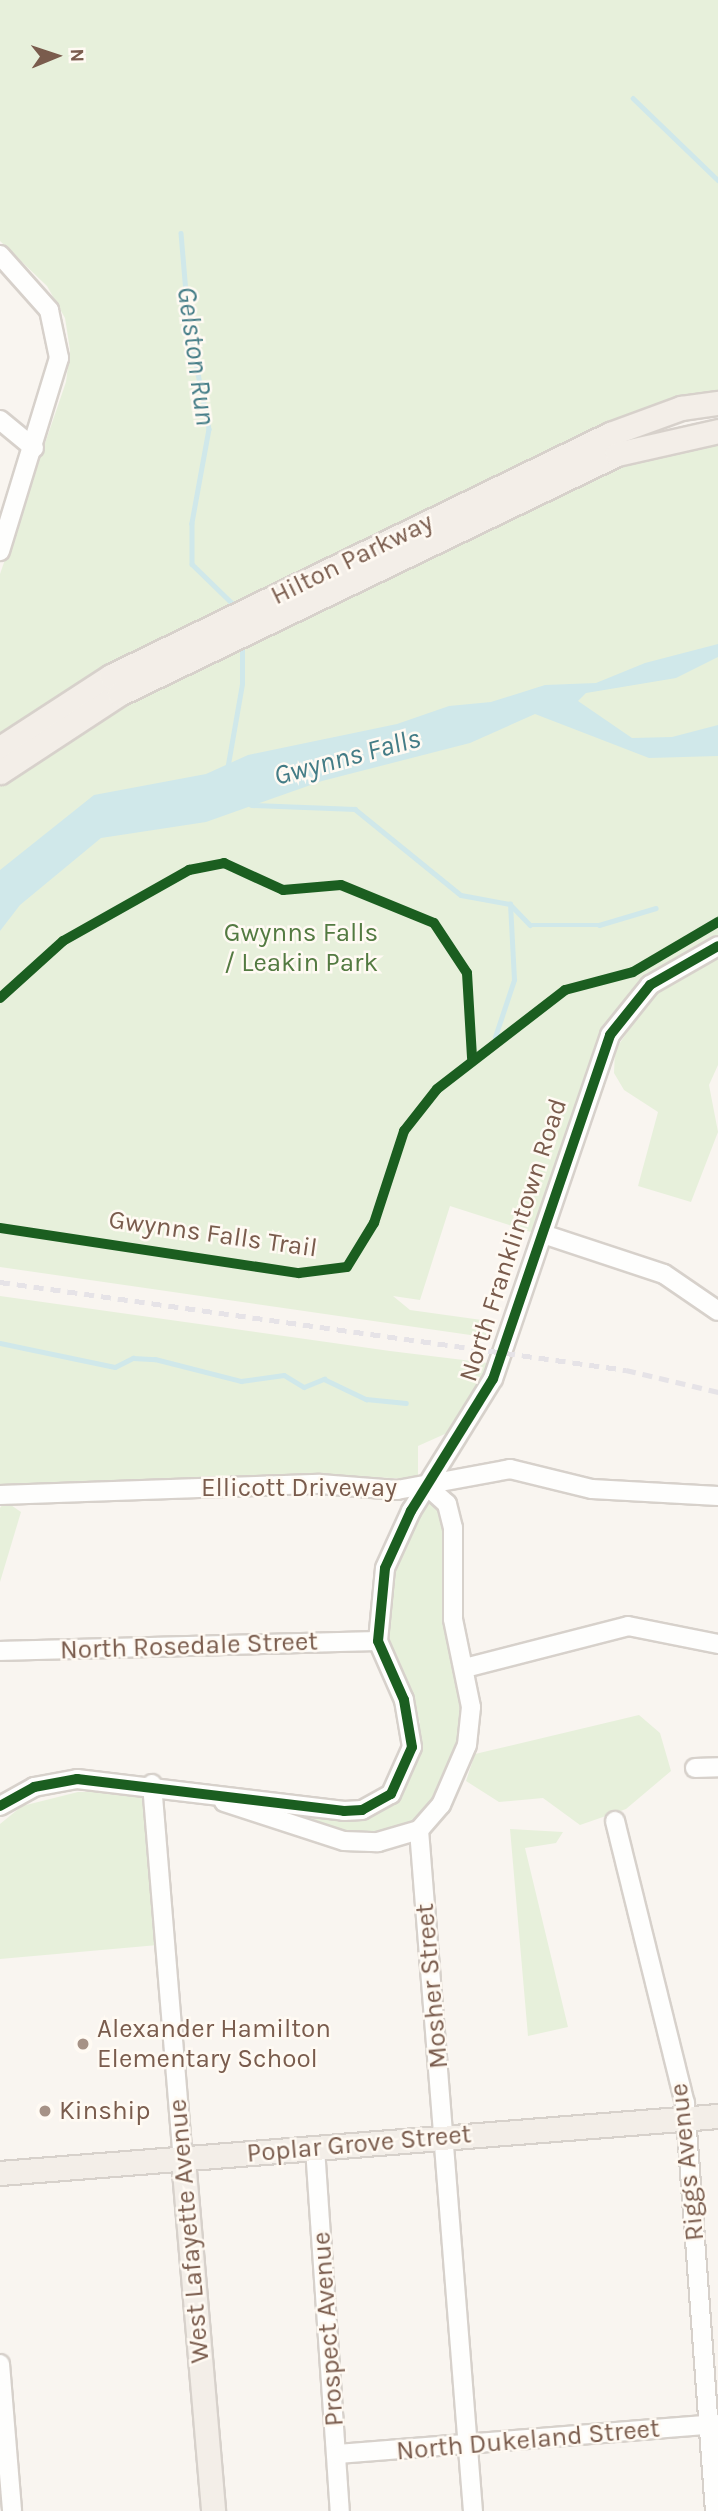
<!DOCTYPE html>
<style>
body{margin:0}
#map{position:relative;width:718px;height:2511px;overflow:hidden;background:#f9f5f0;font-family:Karla,sans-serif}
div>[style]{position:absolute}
.green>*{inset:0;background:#e7f0db}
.water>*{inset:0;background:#d0e8ea}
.stream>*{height:4.5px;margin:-2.25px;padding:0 2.25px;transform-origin:2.25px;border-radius:2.25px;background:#d0e8ea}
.roads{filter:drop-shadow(2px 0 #d7d1cb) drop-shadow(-2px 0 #d7d1cb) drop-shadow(0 2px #d7d1cb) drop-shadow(0 -2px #d7d1cb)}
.minor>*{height:18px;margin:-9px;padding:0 9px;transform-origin:9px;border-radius:9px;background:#fefefd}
.major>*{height:23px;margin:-11.5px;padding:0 11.5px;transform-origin:11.5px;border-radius:11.5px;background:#f3eee8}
.rail>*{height:4.5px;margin-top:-2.25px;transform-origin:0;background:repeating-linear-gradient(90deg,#e6e3e7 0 10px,transparent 0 17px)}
.cycleway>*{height:10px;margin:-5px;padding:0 5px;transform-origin:5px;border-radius:5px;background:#1b5e20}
.dots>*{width:19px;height:19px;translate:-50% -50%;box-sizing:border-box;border:4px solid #fffaf3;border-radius:50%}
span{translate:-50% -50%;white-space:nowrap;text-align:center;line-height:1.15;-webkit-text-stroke:5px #fffaf3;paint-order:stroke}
.street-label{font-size:26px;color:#7a5c4d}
.park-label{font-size:26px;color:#537a41}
.poi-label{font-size:26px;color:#7a5c4d}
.left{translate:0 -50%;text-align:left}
.water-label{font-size:28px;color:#437c86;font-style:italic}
.north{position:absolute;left:21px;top:21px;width:70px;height:70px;-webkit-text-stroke:5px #fffaf3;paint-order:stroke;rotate:88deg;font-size:19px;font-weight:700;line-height:28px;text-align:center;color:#7a5c4d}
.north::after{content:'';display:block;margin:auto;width:24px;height:32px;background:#7a5c4d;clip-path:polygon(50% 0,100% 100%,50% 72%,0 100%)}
</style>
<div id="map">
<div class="green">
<div style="clip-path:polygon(0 0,718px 0,718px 394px,0 739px,0 574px,66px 382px,70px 350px,65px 318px,47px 286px,0 241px)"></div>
<div style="clip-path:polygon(718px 440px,718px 937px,644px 981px,609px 1023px,537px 1234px,450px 1206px,420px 1300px,393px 1296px,410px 1310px,489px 1321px,491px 1338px,0 1267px,0 784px,92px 721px,161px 684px,620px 462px)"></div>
<div style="clip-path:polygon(718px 954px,718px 1065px,709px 1085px,718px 1132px,691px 1202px,638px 1186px,658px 1112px,624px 1090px,614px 1073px,615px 1050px,656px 990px)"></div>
<div style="clip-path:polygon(0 1296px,390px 1351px,488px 1363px,456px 1429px,418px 1446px,418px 1476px,410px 1479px,333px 1475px,0 1488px)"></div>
<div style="clip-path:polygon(5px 1501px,21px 1512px,0 1582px,0 1508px)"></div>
<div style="clip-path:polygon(433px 1502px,445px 1518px,464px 1715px,457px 1754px,431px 1808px,400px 1830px,375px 1833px,331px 1830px,259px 1804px,392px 1801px,409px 1781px,420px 1722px,390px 1652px,390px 1590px,401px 1553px,424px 1507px)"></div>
<div style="clip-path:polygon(639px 1715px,660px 1733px,671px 1771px,626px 1809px,580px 1825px,543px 1798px,499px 1802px,466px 1781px,475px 1754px)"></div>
<div style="clip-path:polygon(143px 1791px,158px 1945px,0 1959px,0 1824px,22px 1806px,78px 1792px)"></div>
<div style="clip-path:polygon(510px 1829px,563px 1832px,556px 1843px,525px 1848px,568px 2027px,528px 2036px)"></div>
</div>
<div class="water">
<div style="clip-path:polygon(718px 644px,718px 657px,676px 678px,586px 693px,578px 701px,632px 738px,672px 737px,718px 725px,718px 756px,649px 758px,535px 714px,470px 743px,322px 781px,206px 822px,101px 838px,20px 905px,0 931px,0 870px,94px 795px,206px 774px,248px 755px,397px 724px,449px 706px,491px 702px,545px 685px,596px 683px,645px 663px)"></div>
</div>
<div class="stream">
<div style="left:633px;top:98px;width:118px;rotate:44deg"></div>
<div style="left:181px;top:233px;width:95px;rotate:85.2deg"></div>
<div style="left:189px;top:328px;width:103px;rotate:78.8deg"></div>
<div style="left:209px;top:429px;width:96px;rotate:100.3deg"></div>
<div style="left:192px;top:523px;width:41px;rotate:90deg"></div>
<div style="left:192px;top:564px;width:62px;rotate:44.3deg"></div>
<div style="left:227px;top:770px;width:87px;rotate:-80.1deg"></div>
<div style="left:242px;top:684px;width:40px;rotate:-90deg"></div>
<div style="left:251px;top:805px;width:104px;rotate:2.2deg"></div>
<div style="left:355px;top:809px;width:136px;rotate:39.1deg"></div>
<div style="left:461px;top:895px;width:50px;rotate:10.4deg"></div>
<div style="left:510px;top:904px;width:29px;rotate:46deg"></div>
<div style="left:530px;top:925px;width:69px"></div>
<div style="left:599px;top:925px;width:59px;rotate:-16.6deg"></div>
<div style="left:495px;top:1037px;width:60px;rotate:-71.6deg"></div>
<div style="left:514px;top:980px;width:76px;rotate:-93deg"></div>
<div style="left:0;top:1343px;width:117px;rotate:11.8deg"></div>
<div style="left:115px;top:1367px;width:20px;rotate:-27deg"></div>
<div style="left:133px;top:1358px;width:22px;rotate:3deg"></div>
<div style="left:155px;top:1359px;width:89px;rotate:14.3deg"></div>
<div style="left:241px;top:1381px;width:43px;rotate:-7.9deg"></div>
<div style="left:284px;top:1375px;width:23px;rotate:31deg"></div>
<div style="left:304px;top:1387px;width:22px;rotate:-22deg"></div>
<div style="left:324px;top:1379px;width:47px;rotate:25.5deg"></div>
<div style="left:366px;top:1399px;width:40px;rotate:5.7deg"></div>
</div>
<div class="roads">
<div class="minor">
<div style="left:0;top:255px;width:74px;rotate:48.3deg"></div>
<div style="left:49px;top:310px;width:49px;rotate:78.2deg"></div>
<div style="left:59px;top:358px;width:202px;rotate:107deg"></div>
<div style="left:0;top:420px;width:44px;rotate:39.5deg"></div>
<div style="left:543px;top:1234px;width:127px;rotate:18.3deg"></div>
<div style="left:664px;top:1274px;width:65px;rotate:34.4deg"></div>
<div style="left:0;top:1495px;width:320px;rotate:-2deg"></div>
<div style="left:320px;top:1484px;width:77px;rotate:4.5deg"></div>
<div style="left:397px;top:1490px;width:115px;rotate:-10.5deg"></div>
<div style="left:510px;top:1469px;width:84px;rotate:13.7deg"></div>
<div style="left:592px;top:1489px;width:126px;rotate:3.2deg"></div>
<div style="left:0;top:1651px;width:378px;rotate:-1.5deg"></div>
<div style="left:465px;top:1668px;width:168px;rotate:-14.4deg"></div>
<div style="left:628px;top:1626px;width:92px;rotate:11.3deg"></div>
<div style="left:695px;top:1768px;width:23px;rotate:-2deg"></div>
<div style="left:152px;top:1784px;width:376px;rotate:85.3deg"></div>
<div style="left:224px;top:1802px;width:126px;rotate:18deg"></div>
<div style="left:344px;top:1841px;width:34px;rotate:2deg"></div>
<div style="left:378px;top:1842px;width:43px;rotate:-16.3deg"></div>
<div style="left:419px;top:1830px;width:33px;rotate:-49deg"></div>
<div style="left:441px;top:1805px;width:65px;rotate:-66.6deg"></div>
<div style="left:467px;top:1745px;width:38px;rotate:-84deg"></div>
<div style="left:471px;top:1707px;width:90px;rotate:-101.6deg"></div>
<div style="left:453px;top:1619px;width:91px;rotate:-90deg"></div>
<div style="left:453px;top:1528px;width:25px;rotate:-104deg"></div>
<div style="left:447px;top:1504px;width:27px;rotate:-138deg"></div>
<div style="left:0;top:1806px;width:39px;rotate:-29deg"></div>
<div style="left:34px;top:1787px;width:44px;rotate:-10.5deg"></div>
<div style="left:77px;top:1779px;width:269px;rotate:6.8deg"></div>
<div style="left:344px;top:1811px;width:18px;rotate:-3deg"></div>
<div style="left:362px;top:1810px;width:33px;rotate:-29deg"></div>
<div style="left:391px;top:1794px;width:51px;rotate:-65.9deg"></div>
<div style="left:412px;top:1747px;width:48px;rotate:-99.7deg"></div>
<div style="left:404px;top:1700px;width:64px;rotate:-113.8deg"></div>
<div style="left:378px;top:1641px;width:73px;rotate:-84.5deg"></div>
<div style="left:385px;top:1568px;width:63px;rotate:-65.5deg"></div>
<div style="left:411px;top:1511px;width:155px;rotate:-58.2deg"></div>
<div style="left:493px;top:1379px;width:363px;rotate:-71.2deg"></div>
<div style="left:610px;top:1035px;width:64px;rotate:-51.3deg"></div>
<div style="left:650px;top:985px;width:78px;rotate:-29.8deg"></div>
<div style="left:615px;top:1821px;width:291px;rotate:76.1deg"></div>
<div style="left:685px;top:2103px;width:409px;rotate:85.8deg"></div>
<div style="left:419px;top:1830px;width:683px;rotate:85.47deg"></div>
<div style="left:315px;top:2148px;width:364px;rotate:86.1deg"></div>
<div style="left:0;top:2364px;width:147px;rotate:85.3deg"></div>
<div style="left:337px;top:2454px;width:382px;rotate:-4.5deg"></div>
</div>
<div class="major">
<div style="left:0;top:748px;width:132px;rotate:-33deg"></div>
<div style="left:111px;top:676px;width:555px;rotate:-25.87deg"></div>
<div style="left:610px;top:434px;width:76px;rotate:-20.1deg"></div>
<div style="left:681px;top:408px;width:37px;rotate:-8deg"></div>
<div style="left:0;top:772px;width:142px;rotate:-33.2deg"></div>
<div style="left:119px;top:694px;width:553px;rotate:-25.73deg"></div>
<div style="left:617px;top:454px;width:104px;rotate:-12.8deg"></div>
<div style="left:183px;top:2159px;width:353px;rotate:85.1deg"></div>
<div style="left:0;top:2173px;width:720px;rotate:-4.54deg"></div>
</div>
</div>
<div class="rail">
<div style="left:0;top:1282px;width:632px;rotate:8deg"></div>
<div style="left:626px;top:1370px;width:95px;rotate:13.4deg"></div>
</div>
<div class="cycleway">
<div style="left:0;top:998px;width:85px;rotate:-42.1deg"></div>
<div style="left:63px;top:941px;width:145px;rotate:-29.4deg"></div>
<div style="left:189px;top:870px;width:36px;rotate:-11deg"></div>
<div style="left:224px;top:863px;width:65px;rotate:24.6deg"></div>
<div style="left:283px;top:890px;width:58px;rotate:-4.9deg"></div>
<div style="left:341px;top:885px;width:100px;rotate:22.2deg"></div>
<div style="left:434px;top:923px;width:60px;rotate:56.6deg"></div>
<div style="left:467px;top:973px;width:85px;rotate:86.6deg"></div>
<div style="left:0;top:1228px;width:302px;rotate:8.6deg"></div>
<div style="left:299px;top:1273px;width:48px;rotate:-7.1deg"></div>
<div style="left:347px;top:1267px;width:52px;rotate:-58.5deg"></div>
<div style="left:374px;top:1223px;width:97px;rotate:-71.9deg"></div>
<div style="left:404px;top:1131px;width:53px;rotate:-51.8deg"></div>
<div style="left:437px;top:1089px;width:162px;rotate:-37.7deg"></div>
<div style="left:565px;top:990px;width:70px;rotate:-14.8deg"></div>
<div style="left:633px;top:972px;width:99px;rotate:-30.5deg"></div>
<div style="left:0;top:1806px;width:39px;rotate:-29deg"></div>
<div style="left:34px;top:1787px;width:44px;rotate:-10.5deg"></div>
<div style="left:77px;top:1779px;width:269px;rotate:6.8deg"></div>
<div style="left:344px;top:1811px;width:18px;rotate:-3deg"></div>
<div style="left:362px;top:1810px;width:33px;rotate:-29deg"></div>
<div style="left:391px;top:1794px;width:51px;rotate:-65.9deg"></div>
<div style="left:412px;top:1747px;width:48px;rotate:-99.7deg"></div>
<div style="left:404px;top:1700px;width:64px;rotate:-113.8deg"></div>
<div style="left:378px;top:1641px;width:73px;rotate:-84.5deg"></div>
<div style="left:385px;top:1568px;width:63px;rotate:-65.5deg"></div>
<div style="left:411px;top:1511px;width:155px;rotate:-58.2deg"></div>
<div style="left:493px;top:1379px;width:363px;rotate:-71.2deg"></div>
<div style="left:610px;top:1035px;width:64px;rotate:-51.3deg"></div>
<div style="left:650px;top:985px;width:78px;rotate:-29.8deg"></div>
</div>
<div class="dots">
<div style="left:83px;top:2044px;background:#a69286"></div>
<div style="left:45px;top:2111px;background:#a69286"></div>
</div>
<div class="street-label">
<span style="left:352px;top:559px;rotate:-26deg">Hilton Parkway</span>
<span style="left:213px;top:1234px;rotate:8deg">Gwynns Falls Trail</span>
<span style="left:513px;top:1240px;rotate:-72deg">North Franklintown Road</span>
<span style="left:299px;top:1488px">Ellicott Driveway</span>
<span style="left:189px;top:1646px;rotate:-2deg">North Rosedale Street</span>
<span style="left:432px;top:1986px;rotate:-95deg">Mosher Street</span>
<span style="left:359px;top:2144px;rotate:-5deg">Poplar Grove Street</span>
<span style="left:687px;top:2162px;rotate:-96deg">Riggs Avenue</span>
<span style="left:189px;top:2231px;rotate:-95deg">West Lafayette Avenue</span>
<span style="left:328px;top:2329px;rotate:-94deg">Prospect Avenue</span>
<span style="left:528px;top:2440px;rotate:-5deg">North Dukeland Street</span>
</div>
<div class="park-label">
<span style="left:301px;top:948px">Gwynns Falls<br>/ Leakin Park</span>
</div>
<div class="poi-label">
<span class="left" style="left:97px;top:2044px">Alexander Hamilton<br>Elementary School</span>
<span class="left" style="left:59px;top:2111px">Kinship</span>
</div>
<div class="water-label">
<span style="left:196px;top:356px;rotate:82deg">Gelston Run</span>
<span style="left:347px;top:757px;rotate:-15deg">Gwynns Falls</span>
</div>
<div class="north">N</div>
</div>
